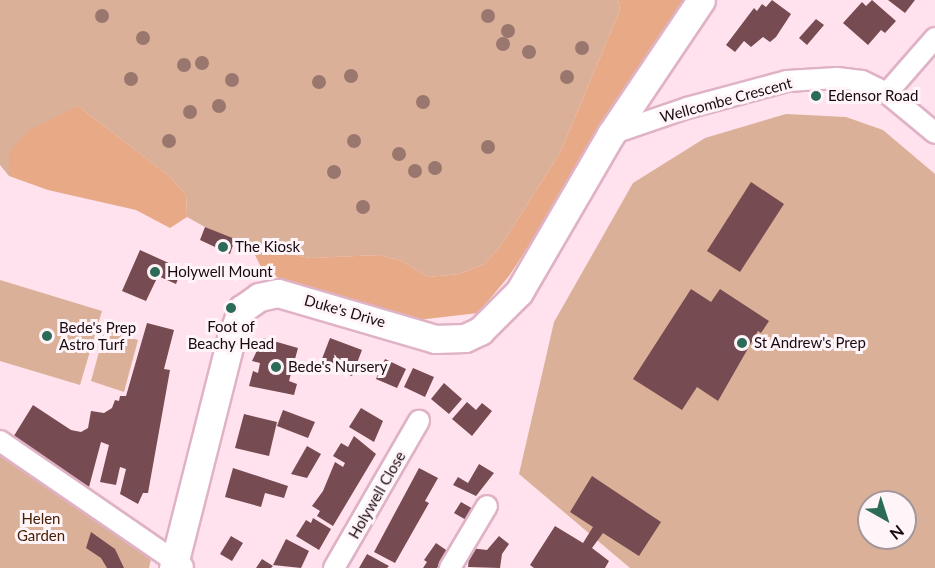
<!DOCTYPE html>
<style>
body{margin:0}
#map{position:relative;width:935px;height:568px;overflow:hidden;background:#ffe2ee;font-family:Lato,sans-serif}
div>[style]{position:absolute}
.green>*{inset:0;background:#dbb098}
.forest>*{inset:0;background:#e7a986}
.building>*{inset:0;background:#764b51}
.roads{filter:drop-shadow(2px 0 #e0b2c6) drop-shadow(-2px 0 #e0b2c6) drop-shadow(0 2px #e0b2c6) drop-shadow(0 -2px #e0b2c6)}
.street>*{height:20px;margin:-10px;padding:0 10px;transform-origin:10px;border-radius:10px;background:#fff}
.secondary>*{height:27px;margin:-13.5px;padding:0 13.5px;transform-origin:13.5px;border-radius:13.5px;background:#fff}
.trees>*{width:14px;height:14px;margin:-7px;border-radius:50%;background:#9a776e}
.dots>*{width:16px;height:16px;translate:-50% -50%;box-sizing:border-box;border:3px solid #fff5f9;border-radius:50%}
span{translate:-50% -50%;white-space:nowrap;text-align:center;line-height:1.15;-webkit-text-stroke:6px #fff5f9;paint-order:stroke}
.poi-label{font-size:15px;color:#190911}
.left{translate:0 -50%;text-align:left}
.street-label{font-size:15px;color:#190911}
.park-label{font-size:15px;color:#472005}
.north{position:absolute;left:857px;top:490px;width:60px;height:60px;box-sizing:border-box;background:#fff5f9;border:2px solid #a3979c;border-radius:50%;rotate:141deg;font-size:16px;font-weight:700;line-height:24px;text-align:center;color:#190911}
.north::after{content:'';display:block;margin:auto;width:21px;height:27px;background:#2c6b58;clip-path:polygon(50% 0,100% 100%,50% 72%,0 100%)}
</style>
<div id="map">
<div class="green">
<div style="clip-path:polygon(0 0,618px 0,620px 10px,560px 153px,502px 244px,485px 264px,459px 274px,428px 277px,402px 261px,379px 255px,311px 258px,251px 247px,205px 227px,187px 217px,186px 195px,169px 176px,78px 106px,9px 152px,9px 176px,0 165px)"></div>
<div style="clip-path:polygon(evenodd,786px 114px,846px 117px,883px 130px,935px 174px,935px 568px,630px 568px,519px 474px,554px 322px,633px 183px,705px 138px,786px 114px,869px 502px,905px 502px,905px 538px,869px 538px,869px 502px)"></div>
<div style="clip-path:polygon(0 280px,102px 311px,80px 385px,0 361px)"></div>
<div style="clip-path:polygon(105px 330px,138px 340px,124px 392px,91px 381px)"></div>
<div style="clip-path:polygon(0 449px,152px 555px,149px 568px,0 568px)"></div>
</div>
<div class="forest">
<div style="clip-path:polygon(618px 0,696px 0,653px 55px,509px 276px,478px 313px,418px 320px,293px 287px,261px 267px,251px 247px,311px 258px,379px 255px,402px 261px,428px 277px,459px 274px,485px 264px,502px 244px,560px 153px,620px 10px)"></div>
<div style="clip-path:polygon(78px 106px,169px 176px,186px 195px,187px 217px,170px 228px,136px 210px,48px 190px,9px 176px,9px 152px,29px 130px)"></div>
</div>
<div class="building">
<div style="clip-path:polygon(772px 0,791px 14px,776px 37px,770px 42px,763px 37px,751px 47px,744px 41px,735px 52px,726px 45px,754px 8px,757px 11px,762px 4px,766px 7px)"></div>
<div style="clip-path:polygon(872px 0,896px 21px,885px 33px,881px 30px,868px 45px,843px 23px,862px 2px,866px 6px)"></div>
<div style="clip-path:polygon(888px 0,915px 0,905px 13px)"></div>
<div style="clip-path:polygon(816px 19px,824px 25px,807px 45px,799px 38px)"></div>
<div style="clip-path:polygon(751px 182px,784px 204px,740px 272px,707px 251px)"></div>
<div style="clip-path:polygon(205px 227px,235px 239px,230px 254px,200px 240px)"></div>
<div style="clip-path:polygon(140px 250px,182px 269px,176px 284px,158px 276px,146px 301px,122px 291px)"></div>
<div style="clip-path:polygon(691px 289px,711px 302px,720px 289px,769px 321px,761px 333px,758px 331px,718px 401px,697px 387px,682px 410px,633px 379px)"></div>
<div style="clip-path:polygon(147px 323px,174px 330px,164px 369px,170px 370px,148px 493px,143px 493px,138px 504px,120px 494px,126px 469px,120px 467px,116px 485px,100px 482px,109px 445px,101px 442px,89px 487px,12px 439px,33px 405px,71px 430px,81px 432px,88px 428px,91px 411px,104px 413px,112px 408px,115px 400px,119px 401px,120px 396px,126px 396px)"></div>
<div style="clip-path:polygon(263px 338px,298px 348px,289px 381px,297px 384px,294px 395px,249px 386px,253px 371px,258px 373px,260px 363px,252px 361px)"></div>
<div style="clip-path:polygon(330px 338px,362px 350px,352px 376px,320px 364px)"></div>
<div style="clip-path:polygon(385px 359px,406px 369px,397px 388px,376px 379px)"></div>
<div style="clip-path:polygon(413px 368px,434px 377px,425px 397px,404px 387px)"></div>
<div style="clip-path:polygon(444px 383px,462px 399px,449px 414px,431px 399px)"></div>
<div style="clip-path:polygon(467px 402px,476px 410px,482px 403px,492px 411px,472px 436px,452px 419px)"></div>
<div style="clip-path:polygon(361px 408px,383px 421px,374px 442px,349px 427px)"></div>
<div style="clip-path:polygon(283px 410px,315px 422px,308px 438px,277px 426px)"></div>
<div style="clip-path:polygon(244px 414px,277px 422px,269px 456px,235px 448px)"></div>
<div style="clip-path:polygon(354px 436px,376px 454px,333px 526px,317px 516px,320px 511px,312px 506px,323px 491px,335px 462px,343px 467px,345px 463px,333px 456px,341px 443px,348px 447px)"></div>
<div style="clip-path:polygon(307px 446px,321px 454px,307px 478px,291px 474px)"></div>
<div style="clip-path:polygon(479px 464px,494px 473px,476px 496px,453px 485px,458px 477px,468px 483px)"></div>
<div style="clip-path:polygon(233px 468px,288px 486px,284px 498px,265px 493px,261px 507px,225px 497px)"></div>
<div style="clip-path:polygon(419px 468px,438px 478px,425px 501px,429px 503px,395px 563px,374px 552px)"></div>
<div style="clip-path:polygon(592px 476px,661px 522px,639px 556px,603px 533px,592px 548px,609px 561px,605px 568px,534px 568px,530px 565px,555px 526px,583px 543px,593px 527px,570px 512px)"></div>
<div style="clip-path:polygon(461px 502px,475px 510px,468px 521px,454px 513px)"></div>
<div style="clip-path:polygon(313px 518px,331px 529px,319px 550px,296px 536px,306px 520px,311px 523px)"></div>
<div style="clip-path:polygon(91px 532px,115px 549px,124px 568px,107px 568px,101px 558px,86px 548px)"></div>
<div style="clip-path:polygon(231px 536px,243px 543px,232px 561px,220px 554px)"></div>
<div style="clip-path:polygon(499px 536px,509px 544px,502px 554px,500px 568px,468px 567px,470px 548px,487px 550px)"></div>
<div style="clip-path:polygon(286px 539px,309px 551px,301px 568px,273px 565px)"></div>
<div style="clip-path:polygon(436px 543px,449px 552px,437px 568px,423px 568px,427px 562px,424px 560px)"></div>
<div style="clip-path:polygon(367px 554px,389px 566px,387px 568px,359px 568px)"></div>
<div style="clip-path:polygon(262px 559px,273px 566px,271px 568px,256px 568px)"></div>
</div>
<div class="roads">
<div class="street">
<div style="left:887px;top:93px;width:73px;rotate:-48.9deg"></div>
<div style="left:611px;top:134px;width:80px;rotate:-18.9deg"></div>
<div style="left:687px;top:108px;width:104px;rotate:-15.1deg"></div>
<div style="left:787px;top:81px;width:50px;rotate:-3.4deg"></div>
<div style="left:837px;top:78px;width:25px;rotate:7deg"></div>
<div style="left:862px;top:81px;width:28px;rotate:26deg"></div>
<div style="left:887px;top:93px;width:62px;rotate:39.8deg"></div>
<div style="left:0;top:441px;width:222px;rotate:34.5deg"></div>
<div style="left:334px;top:568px;width:170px;rotate:-60deg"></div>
<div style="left:450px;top:568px;width:72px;rotate:-59.2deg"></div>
</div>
<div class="secondary">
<div style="left:173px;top:568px;width:236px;rotate:-75.8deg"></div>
<div style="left:231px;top:339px;width:32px;rotate:-70deg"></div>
<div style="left:242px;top:309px;width:21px;rotate:-35deg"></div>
<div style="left:259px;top:297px;width:19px;rotate:-12deg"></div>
<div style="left:278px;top:293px;width:164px;rotate:16.3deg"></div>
<div style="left:435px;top:339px;width:30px;rotate:-2deg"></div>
<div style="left:465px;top:338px;width:17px;rotate:-25deg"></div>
<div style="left:480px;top:331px;width:55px;rotate:-45deg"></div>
<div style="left:519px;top:292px;width:183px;rotate:-59.8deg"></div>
<div style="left:611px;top:134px;width:161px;rotate:-56.1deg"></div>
</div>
</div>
<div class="trees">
<div style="left:102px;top:16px"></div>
<div style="left:488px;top:16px"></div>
<div style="left:508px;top:31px"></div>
<div style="left:143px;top:38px"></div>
<div style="left:503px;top:44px"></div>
<div style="left:582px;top:48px"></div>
<div style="left:529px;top:52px"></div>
<div style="left:202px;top:63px"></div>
<div style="left:184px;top:65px"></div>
<div style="left:351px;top:76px"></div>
<div style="left:567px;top:77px"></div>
<div style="left:131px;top:79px"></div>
<div style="left:232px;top:80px"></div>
<div style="left:319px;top:82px"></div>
<div style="left:423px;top:102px"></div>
<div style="left:219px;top:106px"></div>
<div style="left:190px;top:112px"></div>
<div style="left:169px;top:141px"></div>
<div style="left:354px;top:141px"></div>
<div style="left:488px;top:147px"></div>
<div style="left:399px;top:154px"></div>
<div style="left:435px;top:168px"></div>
<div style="left:415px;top:171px"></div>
<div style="left:334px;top:172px"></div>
<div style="left:363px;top:207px"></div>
</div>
<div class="dots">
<div style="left:816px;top:96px;background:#2c6b58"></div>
<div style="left:223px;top:247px;background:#2c6b58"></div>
<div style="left:155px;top:272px;background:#2c6b58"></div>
<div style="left:231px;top:308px;background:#2c6b58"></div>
<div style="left:47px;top:336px;background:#2c6b58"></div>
<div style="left:742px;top:343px;background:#2c6b58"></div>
<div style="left:276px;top:367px;background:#2c6b58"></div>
</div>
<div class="poi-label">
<span class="left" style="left:828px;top:96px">Edensor Road</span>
<span class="left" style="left:235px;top:247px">The Kiosk</span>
<span class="left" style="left:167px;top:272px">Holywell Mount</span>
<span style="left:231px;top:335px">Foot of<br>Beachy Head</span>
<span class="left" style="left:59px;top:336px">Bede's Prep<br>Astro Turf</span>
<span class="left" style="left:754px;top:343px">St Andrew's Prep</span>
<span class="left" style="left:288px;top:367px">Bede's Nursery</span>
</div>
<div class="street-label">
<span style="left:726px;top:100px;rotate:-15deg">Wellcombe Crescent</span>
<span style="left:345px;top:311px;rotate:16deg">Duke's Drive</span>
<span style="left:377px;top:495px;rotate:-60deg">Holywell Close</span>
</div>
<div class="park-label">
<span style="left:41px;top:527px">Helen<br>Garden</span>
</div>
<div class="north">N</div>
</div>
